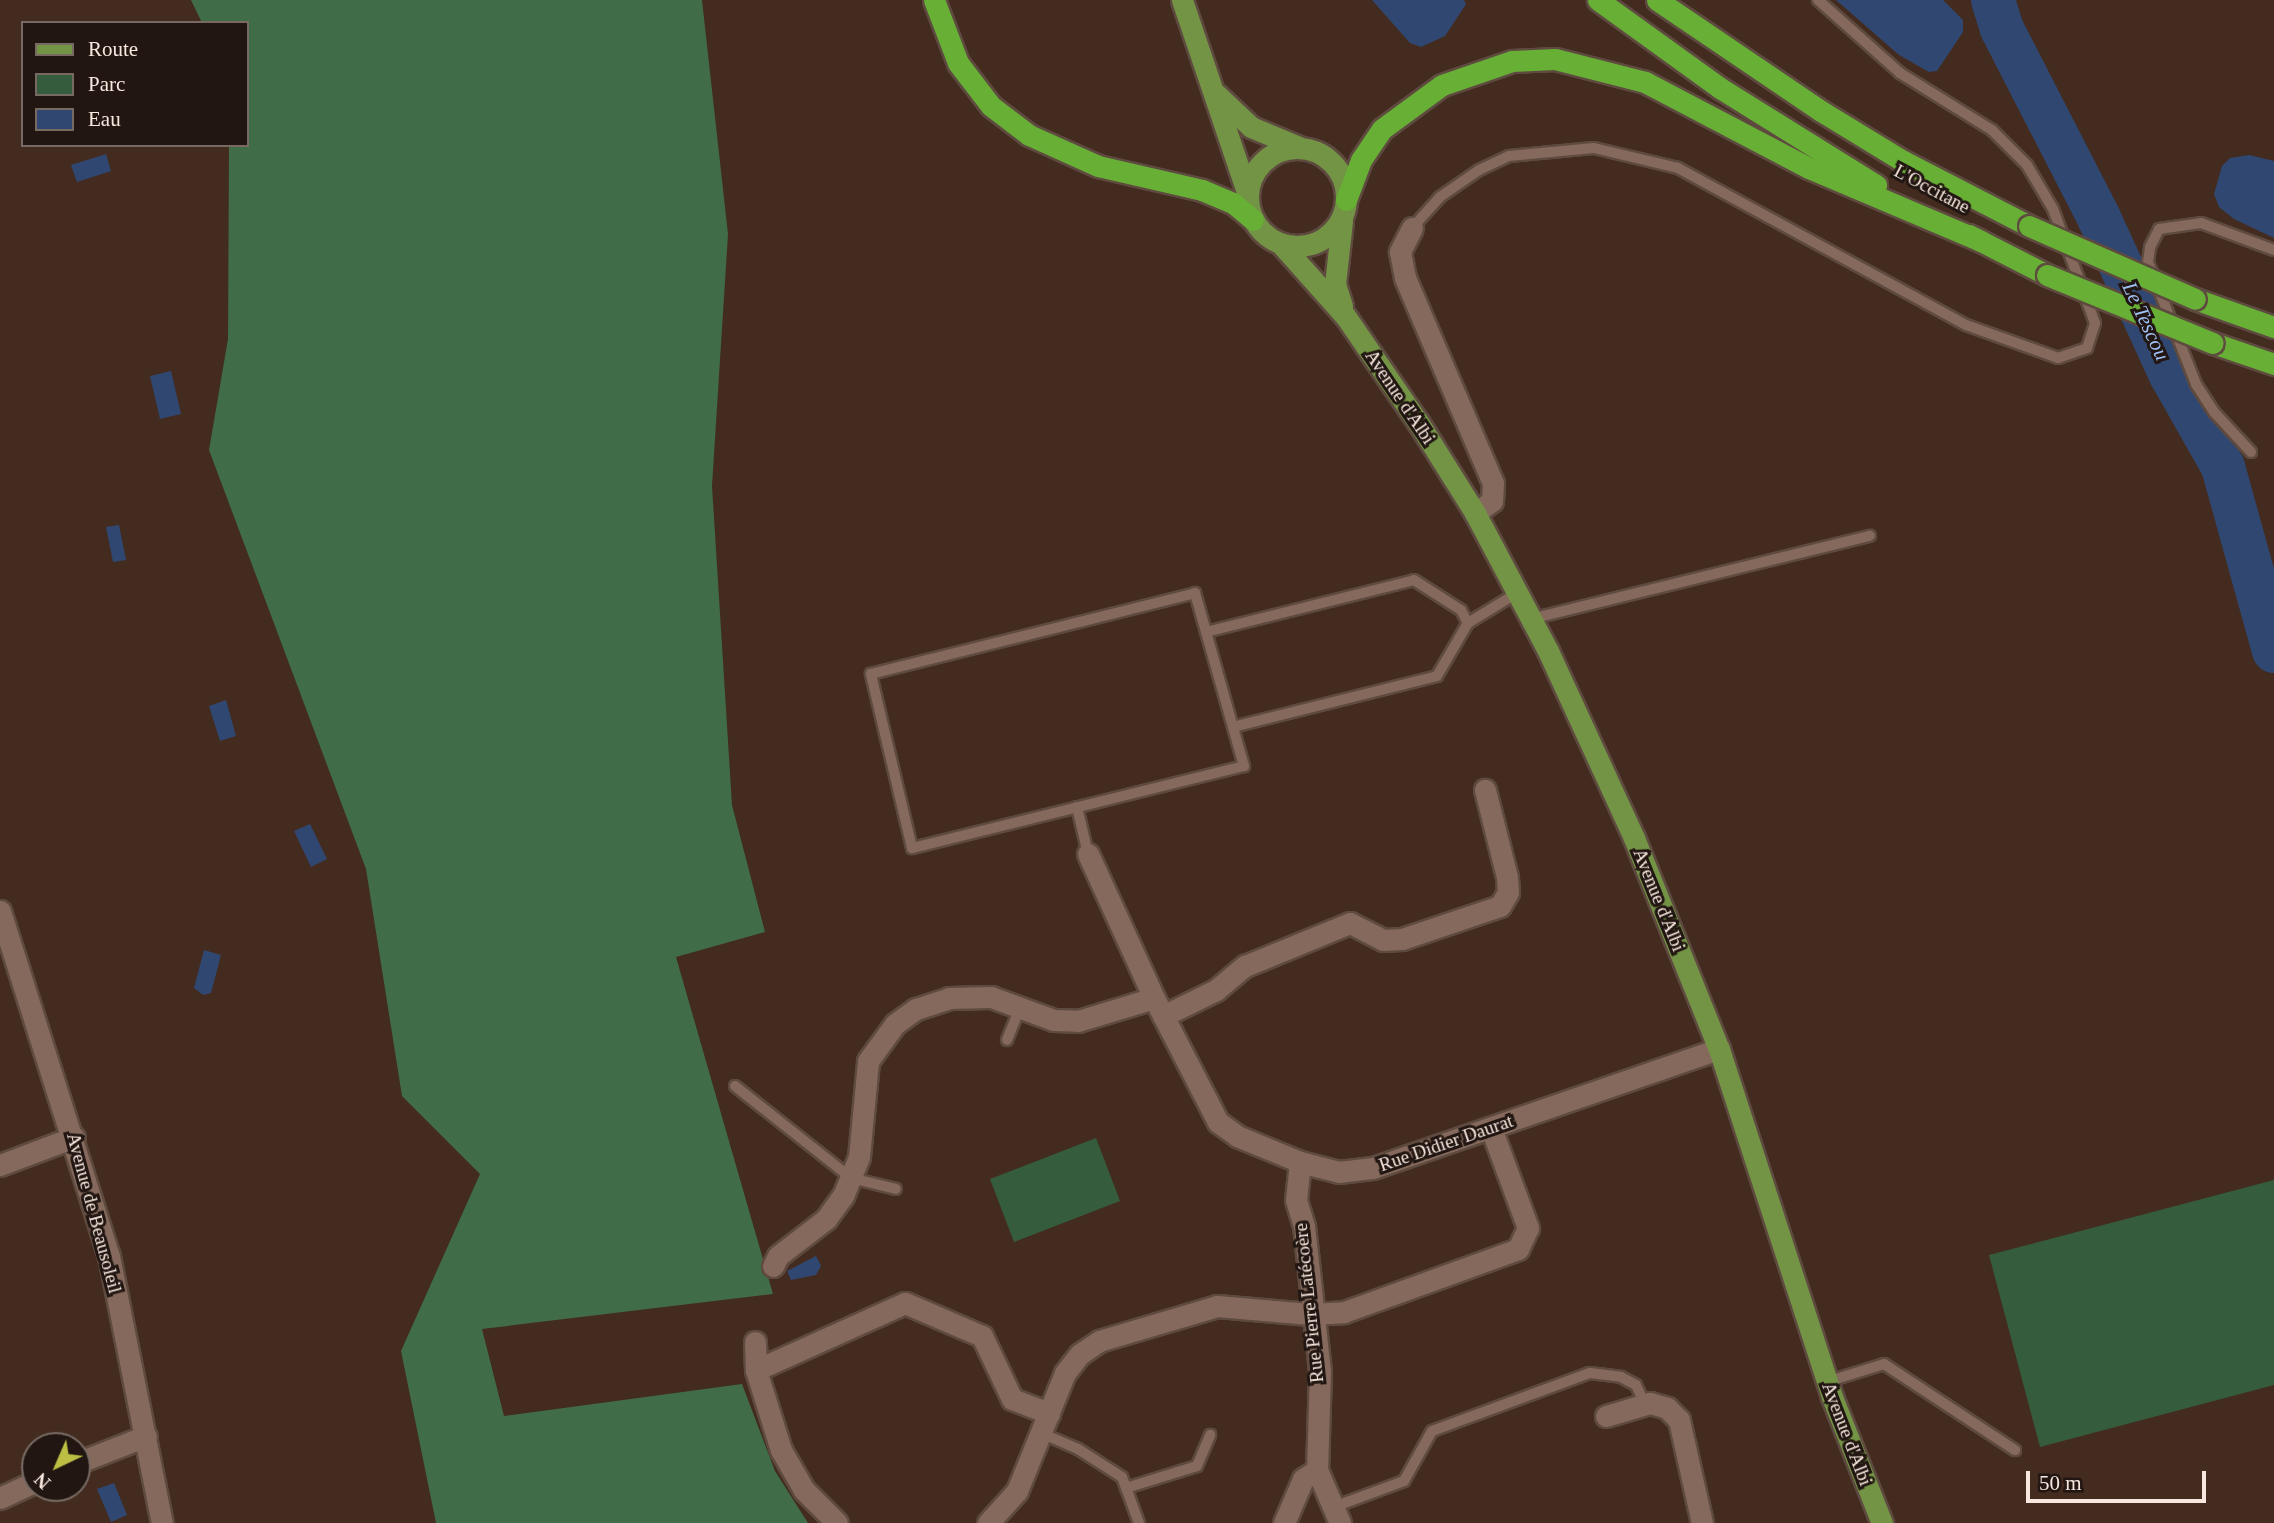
<!DOCTYPE html>
<meta charset="utf-8">
<style>
body{margin:0}
#map{position:relative;width:2274px;height:1523px;overflow:hidden;background:#432b1f;font-family:"Times New Roman",serif}
div>[style]{position:absolute}
.green>*{inset:0;background:#355d3d}
.forest>*{inset:0;background:#406c48}
.water>*{inset:0;background:#304871}
.river>*{height:44px;margin:-22px;padding:0 22px;transform-origin:22px;border-radius:22px;background:#304871}
.roads{filter:drop-shadow(2px 0 #5e4a3f) drop-shadow(-2px 0 #5e4a3f) drop-shadow(0 2px #5e4a3f) drop-shadow(0 -2px #5e4a3f)}
.lane>*{height:10px;margin:-5px;padding:0 5px;transform-origin:5px;border-radius:5px;background:#85695c}
.street>*{height:21px;margin:-10.5px;padding:0 10.5px;transform-origin:10.5px;border-radius:10.5px;background:#85695c}
.primary>*{height:21px;margin:-10.5px;padding:0 10.5px;transform-origin:10.5px;border-radius:10.5px;background:#739345}
.primary>.ring{margin:-10.5px;padding:0;box-sizing:content-box;background:none;border:21px solid #739345;border-radius:50%}
.highway>*{height:21px;margin:-10.5px;padding:0 10.5px;transform-origin:10.5px;border-radius:10.5px;background:#67af35}
.bridges{filter:drop-shadow(2px 0 #5e4a3f) drop-shadow(-2px 0 #5e4a3f) drop-shadow(0 2px #5e4a3f) drop-shadow(0 -2px #5e4a3f)}
.highway-bridge>*{height:21px;margin:-10.5px;padding:0 10.5px;transform-origin:10.5px;border-radius:10.5px;background:#67af35}
span{translate:-50% -50%;white-space:nowrap;text-align:center;line-height:1.15;-webkit-text-stroke:6px #211611;paint-order:stroke}
.street-label{font-size:19px;color:#f7e7df}
.water-label{font-size:21px;color:#a0c1f6;font-style:italic}
.legend{position:absolute;left:21px;top:21px;width:228px;height:126px;box-sizing:border-box;background:#211611;border:2px solid #776a63;margin:0;padding:9px 12px;list-style:none;font-size:21px;color:#f7e7df}
.legend li{display:flex;align-items:center;gap:14px;height:35px}
.legend b{width:35px;border:2px solid #776a63}
.north{position:absolute;left:21px;top:1432px;width:70px;height:70px;box-sizing:border-box;background:#211611;border:2px solid #776a63;border-radius:50%;rotate:224deg;font-size:19px;font-weight:700;line-height:28px;text-align:center;color:#f7e7df}
.north::after{content:'';display:block;margin:auto;width:24px;height:32px;background:#bcbf44;clip-path:polygon(50% 0,100% 100%,50% 72%,0 100%)}
.scale{position:absolute;left:2026px;top:1471px;width:180px;height:32px;box-sizing:border-box;border:4px solid #f7e7df;border-top:0;padding-left:9px;font-size:21px;line-height:24px;white-space:nowrap;color:#f7e7df;-webkit-text-stroke:5px #211611;paint-order:stroke}
</style>
<div id="map">
<div class="green">
<div style="clip-path:polygon(1096px 1138px,1120px 1201px,1014px 1242px,990px 1179px)"></div>
<div style="clip-path:polygon(2274px 1180px,2274px 1385px,2040px 1447px,1989px 1255px)"></div>
</div>
<div class="forest">
<div style="clip-path:polygon(191px 0,702px 0,728px 234px,712px 486px,732px 805px,765px 932px,676px 957px,773px 1294px,482px 1329px,504px 1416px,742px 1384px,775px 1471px,808px 1523px,436px 1523px,401px 1351px,480px 1174px,402px 1096px,366px 869px,209px 450px,228px 339px,229px 145px,247px 145px,247px 23px,202px 23px)"></div>
</div>
<div class="water">
<div style="clip-path:polygon(1372px 0,1464px 0,1466px 4px,1445px 36px,1421px 47px,1410px 43px)"></div>
<div style="clip-path:polygon(1836px 0,1943px 0,1963px 20px,1963px 32px,1937px 71px,1929px 72px,1899px 55px)"></div>
<div style="clip-path:polygon(106px 154px,111px 171px,77px 182px,71px 165px)"></div>
<div style="clip-path:polygon(2249px 155px,2274px 161px,2274px 238px,2234px 219px,2219px 207px,2214px 194px,2222px 166px,2230px 158px)"></div>
<div style="clip-path:polygon(171px 371px,181px 414px,160px 419px,150px 376px)"></div>
<div style="clip-path:polygon(119px 525px,126px 560px,113px 562px,106px 527px)"></div>
<div style="clip-path:polygon(226px 700px,236px 736px,220px 741px,209px 706px)"></div>
<div style="clip-path:polygon(310px 824px,327px 859px,311px 867px,294px 831px)"></div>
<div style="clip-path:polygon(204px 950px,221px 955px,211px 993px,203px 995px,194px 988px)"></div>
<div style="clip-path:polygon(816px 1256px,821px 1266px,816px 1275px,791px 1280px,787px 1271px)"></div>
<div style="clip-path:polygon(114px 1483px,127px 1515px,111px 1522px,97px 1489px)"></div>
</div>
<div class="river">
<div style="left:1993px;top:0;width:30px;rotate:73deg"></div>
<div style="left:2002px;top:29px;width:212px;rotate:62.8deg"></div>
<div style="left:2099px;top:218px;width:173px;rotate:65.4deg"></div>
<div style="left:2171px;top:375px;width:106px;rotate:60.5deg"></div>
<div style="left:2223px;top:467px;width:191px;rotate:74.5deg"></div>
</div>
<div class="roads">
<div class="lane">
<div style="left:1412px;top:228px;width:42px;rotate:-47.9deg"></div>
<div style="left:1440px;top:197px;width:47px;rotate:-34.7deg"></div>
<div style="left:1479px;top:170px;width:33px;rotate:-25deg"></div>
<div style="left:1509px;top:156px;width:85px;rotate:-5.4deg"></div>
<div style="left:1594px;top:148px;width:86px;rotate:13.4deg"></div>
<div style="left:1678px;top:168px;width:328px;rotate:28.6deg"></div>
<div style="left:1966px;top:325px;width:98px;rotate:19.7deg"></div>
<div style="left:2058px;top:358px;width:31px;rotate:-19deg"></div>
<div style="left:2087px;top:348px;width:26px;rotate:-72deg"></div>
<div style="left:2095px;top:323px;width:121px;rotate:-110.2deg"></div>
<div style="left:2053px;top:209px;width:51px;rotate:-120.6deg"></div>
<div style="left:2027px;top:165px;width:49px;rotate:-135deg"></div>
<div style="left:1992px;top:130px;width:108px;rotate:-148.2deg"></div>
<div style="left:1900px;top:73px;width:110px;rotate:-138.3deg"></div>
<div style="left:2251px;top:452px;width:54px;rotate:-132.8deg"></div>
<div style="left:2214px;top:412px;width:33px;rotate:-123deg"></div>
<div style="left:2196px;top:384px;width:131px;rotate:-111.5deg"></div>
<div style="left:2148px;top:262px;width:15px;rotate:-82deg"></div>
<div style="left:2150px;top:247px;width:20px;rotate:-63deg"></div>
<div style="left:2159px;top:229px;width:42px;rotate:-8.1deg"></div>
<div style="left:2201px;top:223px;width:78px;rotate:20.3deg"></div>
<div style="left:1195px;top:593px;width:180px;rotate:74.2deg"></div>
<div style="left:1244px;top:766px;width:342px;rotate:166.1deg"></div>
<div style="left:912px;top:848px;width:179px;rotate:-103.3deg"></div>
<div style="left:871px;top:674px;width:334px;rotate:-14deg"></div>
<div style="left:1531px;top:619px;width:349px;rotate:-13.8deg"></div>
<div style="left:1206px;top:632px;width:214px;rotate:-14deg"></div>
<div style="left:1414px;top:580px;width:56px;rotate:32.6deg"></div>
<div style="left:1461px;top:610px;width:15px;rotate:62deg"></div>
<div style="left:1233px;top:727px;width:210px;rotate:-14deg"></div>
<div style="left:1437px;top:676px;width:61px;rotate:-59.7deg"></div>
<div style="left:1468px;top:623px;width:57px;rotate:-31.5deg"></div>
<div style="left:1077px;top:807px;width:48px;rotate:76.8deg"></div>
<div style="left:1007px;top:1040px;width:35px;rotate:-68deg"></div>
<div style="left:735px;top:1086px;width:148px;rotate:38.4deg"></div>
<div style="left:851px;top:1178px;width:46px;rotate:13.7deg"></div>
<div style="left:1826px;top:1382px;width:61px;rotate:-17.2deg"></div>
<div style="left:1884px;top:1364px;width:157px;rotate:33.3deg"></div>
<div style="left:1041px;top:1433px;width:40px;rotate:23.4deg"></div>
<div style="left:1078px;top:1449px;width:52px;rotate:32.5deg"></div>
<div style="left:1122px;top:1477px;width:49px;rotate:69.7deg"></div>
<div style="left:1126px;top:1488px;width:74px;rotate:-17.2deg"></div>
<div style="left:1197px;top:1466px;width:34px;rotate:-67deg"></div>
<div style="left:1331px;top:1508px;width:78px;rotate:-20.3deg"></div>
<div style="left:1404px;top:1481px;width:57px;rotate:-60.8deg"></div>
<div style="left:1432px;top:1431px;width:168px;rotate:-20.2deg"></div>
<div style="left:1590px;top:1373px;width:31px;rotate:7deg"></div>
<div style="left:1621px;top:1377px;width:17px;rotate:28deg"></div>
<div style="left:1636px;top:1385px;width:21px;rotate:65deg"></div>
</div>
<div class="street">
<div style="left:1412px;top:228px;width:27px;rotate:117deg"></div>
<div style="left:1400px;top:252px;width:26px;rotate:79deg"></div>
<div style="left:1405px;top:278px;width:223px;rotate:66.8deg"></div>
<div style="left:1493px;top:483px;width:18px;rotate:93deg"></div>
<div style="left:1492px;top:501px;width:21px;rotate:145deg"></div>
<div style="left:1088px;top:854px;width:158px;rotate:65.4deg"></div>
<div style="left:1154px;top:998px;width:140px;rotate:62.7deg"></div>
<div style="left:1218px;top:1122px;width:24px;rotate:36deg"></div>
<div style="left:1237px;top:1136px;width:68px;rotate:22.4deg"></div>
<div style="left:1300px;top:1162px;width:40px;rotate:14.4deg"></div>
<div style="left:1339px;top:1172px;width:34px;rotate:-7deg"></div>
<div style="left:1373px;top:1168px;width:366px;rotate:-19deg"></div>
<div style="left:0;top:911px;width:362px;rotate:72.5deg"></div>
<div style="left:109px;top:1256px;width:272px;rotate:78.8deg"></div>
<div style="left:1163px;top:1016px;width:59px;rotate:-26.1deg"></div>
<div style="left:1216px;top:990px;width:38px;rotate:-40deg"></div>
<div style="left:1245px;top:966px;width:113px;rotate:-22.3deg"></div>
<div style="left:1350px;top:923px;width:37px;rotate:27deg"></div>
<div style="left:1383px;top:940px;width:19px;rotate:-3deg"></div>
<div style="left:1402px;top:939px;width:103px;rotate:-18.6deg"></div>
<div style="left:1500px;top:906px;width:16px;rotate:-60deg"></div>
<div style="left:1508px;top:892px;width:15px;rotate:-94deg"></div>
<div style="left:1507px;top:877px;width:90px;rotate:-104.2deg"></div>
<div style="left:1300px;top:1162px;width:38px;rotate:96deg"></div>
<div style="left:1296px;top:1200px;width:27px;rotate:73deg"></div>
<div style="left:1304px;top:1226px;width:146px;rotate:83.7deg"></div>
<div style="left:1320px;top:1371px;width:99px;rotate:91.7deg"></div>
<div style="left:1317px;top:1470px;width:58px;rotate:66.5deg"></div>
<div style="left:0;top:1165px;width:79px;rotate:-20.7deg"></div>
<div style="left:773px;top:1266px;width:11px;rotate:-63deg"></div>
<div style="left:778px;top:1256px;width:61px;rotate:-37.6deg"></div>
<div style="left:826px;top:1219px;width:29px;rotate:-54deg"></div>
<div style="left:843px;top:1196px;width:42px;rotate:-67.7deg"></div>
<div style="left:859px;top:1157px;width:96px;rotate:-84.6deg"></div>
<div style="left:868px;top:1061px;width:46px;rotate:-53.9deg"></div>
<div style="left:895px;top:1024px;width:26px;rotate:-36deg"></div>
<div style="left:916px;top:1009px;width:35px;rotate:-18deg"></div>
<div style="left:949px;top:998px;width:42px;rotate:-1.4deg"></div>
<div style="left:991px;top:997px;width:67px;rotate:20.1deg"></div>
<div style="left:1054px;top:1020px;width:24px;rotate:2deg"></div>
<div style="left:1078px;top:1021px;width:79px;rotate:-16.8deg"></div>
<div style="left:755px;top:1342px;width:28px;rotate:88deg"></div>
<div style="left:1606px;top:1416px;width:46px;rotate:-16.5deg"></div>
<div style="left:1650px;top:1403px;width:18px;rotate:16deg"></div>
<div style="left:1667px;top:1408px;width:17px;rotate:45deg"></div>
<div style="left:1679px;top:1420px;width:106px;rotate:77.4deg"></div>
<div style="left:77px;top:1463px;width:74px;rotate:-21.4deg"></div>
<div style="left:0;top:1498px;width:38px;rotate:-25deg"></div>
<div style="left:837px;top:1523px;width:47px;rotate:-135deg"></div>
<div style="left:804px;top:1490px;width:46px;rotate:-119.9deg"></div>
<div style="left:781px;top:1450px;width:84px;rotate:-107.4deg"></div>
<div style="left:756px;top:1370px;width:163px;rotate:-24.2deg"></div>
<div style="left:905px;top:1303px;width:84px;rotate:23.2deg"></div>
<div style="left:982px;top:1336px;width:70px;rotate:64.5deg"></div>
<div style="left:1012px;top:1399px;width:40px;rotate:21deg"></div>
<div style="left:988px;top:1523px;width:43px;rotate:-47.8deg"></div>
<div style="left:1017px;top:1491px;width:127px;rotate:-67.9deg"></div>
<div style="left:1065px;top:1373px;width:24px;rotate:-52deg"></div>
<div style="left:1080px;top:1354px;width:23px;rotate:-34deg"></div>
<div style="left:1099px;top:1341px;width:123px;rotate:-16.5deg"></div>
<div style="left:1217px;top:1306px;width:93px;rotate:4.9deg"></div>
<div style="left:1310px;top:1314px;width:34px;rotate:-3deg"></div>
<div style="left:1344px;top:1312px;width:185px;rotate:-19.9deg"></div>
<div style="left:1518px;top:1249px;width:23px;rotate:-65deg"></div>
<div style="left:1528px;top:1228px;width:107px;rotate:-110.3deg"></div>
<div style="left:1284px;top:1523px;width:48px;rotate:-66.6deg"></div>
<div style="left:1303px;top:1479px;width:17px;rotate:-33deg"></div>
</div>
<div class="primary">
<div style="left:1182px;top:0;width:203px;rotate:71.3deg"></div>
<div style="left:1216px;top:94px;width:48px;rotate:43.3deg"></div>
<div style="left:1251px;top:127px;width:52px;rotate:22.6deg"></div>
<div class="ring" style="left:1248px;top:148px;width:77px;height:77px"></div>
<div style="left:1342px;top:221px;width:63px;rotate:96.3deg"></div>
<div style="left:1335px;top:284px;width:23px;rotate:72deg"></div>
<div style="left:1281px;top:244px;width:98px;rotate:48.3deg"></div>
<div style="left:1346px;top:317px;width:127px;rotate:55.6deg"></div>
<div style="left:1418px;top:422px;width:107px;rotate:57.9deg"></div>
<div style="left:1475px;top:513px;width:156px;rotate:62.1deg"></div>
<div style="left:1548px;top:651px;width:206px;rotate:65.3deg"></div>
<div style="left:1634px;top:838px;width:227px;rotate:68.1deg"></div>
<div style="left:1719px;top:1049px;width:366px;rotate:72deg"></div>
<div style="left:1832px;top:1397px;width:136px;rotate:68.4deg"></div>
</div>
<div class="highway">
<div style="left:934px;top:0;width:67px;rotate:69.1deg"></div>
<div style="left:958px;top:63px;width:54px;rotate:52.5deg"></div>
<div style="left:991px;top:106px;width:48px;rotate:37.3deg"></div>
<div style="left:1029px;top:135px;width:76px;rotate:24.2deg"></div>
<div style="left:1098px;top:166px;width:107px;rotate:13deg"></div>
<div style="left:1202px;top:190px;width:34px;rotate:23deg"></div>
<div style="left:1233px;top:203px;width:26px;rotate:40deg"></div>
<div style="left:1598px;top:0;width:150px;rotate:35.8deg"></div>
<div style="left:1720px;top:88px;width:184px;rotate:31.9deg"></div>
<div style="left:1657px;top:0;width:198px;rotate:34.1deg"></div>
<div style="left:1821px;top:111px;width:96px;rotate:31.4deg"></div>
<div style="left:1903px;top:161px;width:142px;rotate:27.3deg"></div>
<div style="left:1346px;top:200px;width:43px;rotate:-69.4deg"></div>
<div style="left:1361px;top:160px;width:37px;rotate:-56deg"></div>
<div style="left:1382px;top:129px;width:74px;rotate:-36.3deg"></div>
<div style="left:1442px;top:85px;width:74px;rotate:-18.9deg"></div>
<div style="left:1512px;top:61px;width:43px;rotate:-2.7deg"></div>
<div style="left:1555px;top:59px;width:93px;rotate:14.3deg"></div>
<div style="left:1645px;top:82px;width:185px;rotate:27.7deg"></div>
<div style="left:1809px;top:168px;width:187px;rotate:23deg"></div>
<div style="left:1969px;top:235px;width:88px;rotate:27.1deg"></div>
<div style="left:2195px;top:299px;width:84px;rotate:19.5deg"></div>
<div style="left:2213px;top:343px;width:65px;rotate:19deg"></div>
</div>
</div>
<div class="bridges">
<div class="highway-bridge">
<div style="left:2029px;top:226px;width:181px;rotate:23.7deg"></div>
<div style="left:2047px;top:275px;width:179px;rotate:22.3deg"></div>
</div>
</div>
<div class="street-label">
<span style="left:1932px;top:189px;rotate:28deg">L'Occitane</span>
<span style="left:1400px;top:397px;rotate:56deg">Avenue d'Albi</span>
<span style="left:1659px;top:900px;rotate:68deg">Avenue d'Albi</span>
<span style="left:1446px;top:1143px;rotate:-19deg">Rue Didier Daurat</span>
<span style="left:94px;top:1213px;rotate:75deg">Avenue de Beausoleil</span>
<span style="left:1309px;top:1303px;rotate:-96deg">Rue Pierre Latécoère</span>
<span style="left:1847px;top:1434px;rotate:69deg">Avenue d'Albi</span>
</div>
<div class="water-label">
<span style="left:2146px;top:321px;rotate:65deg">Le Tescou</span>
</div>
<ul class="legend">
<li><b style="height:9px;background:#739345"></b>Route</li>
<li><b style="height:19px;background:#355d3d"></b>Parc</li>
<li><b style="height:19px;background:#304871"></b>Eau</li>
</ul>
<div class="north">N</div>
<div class="scale">50 m</div>
</div>
